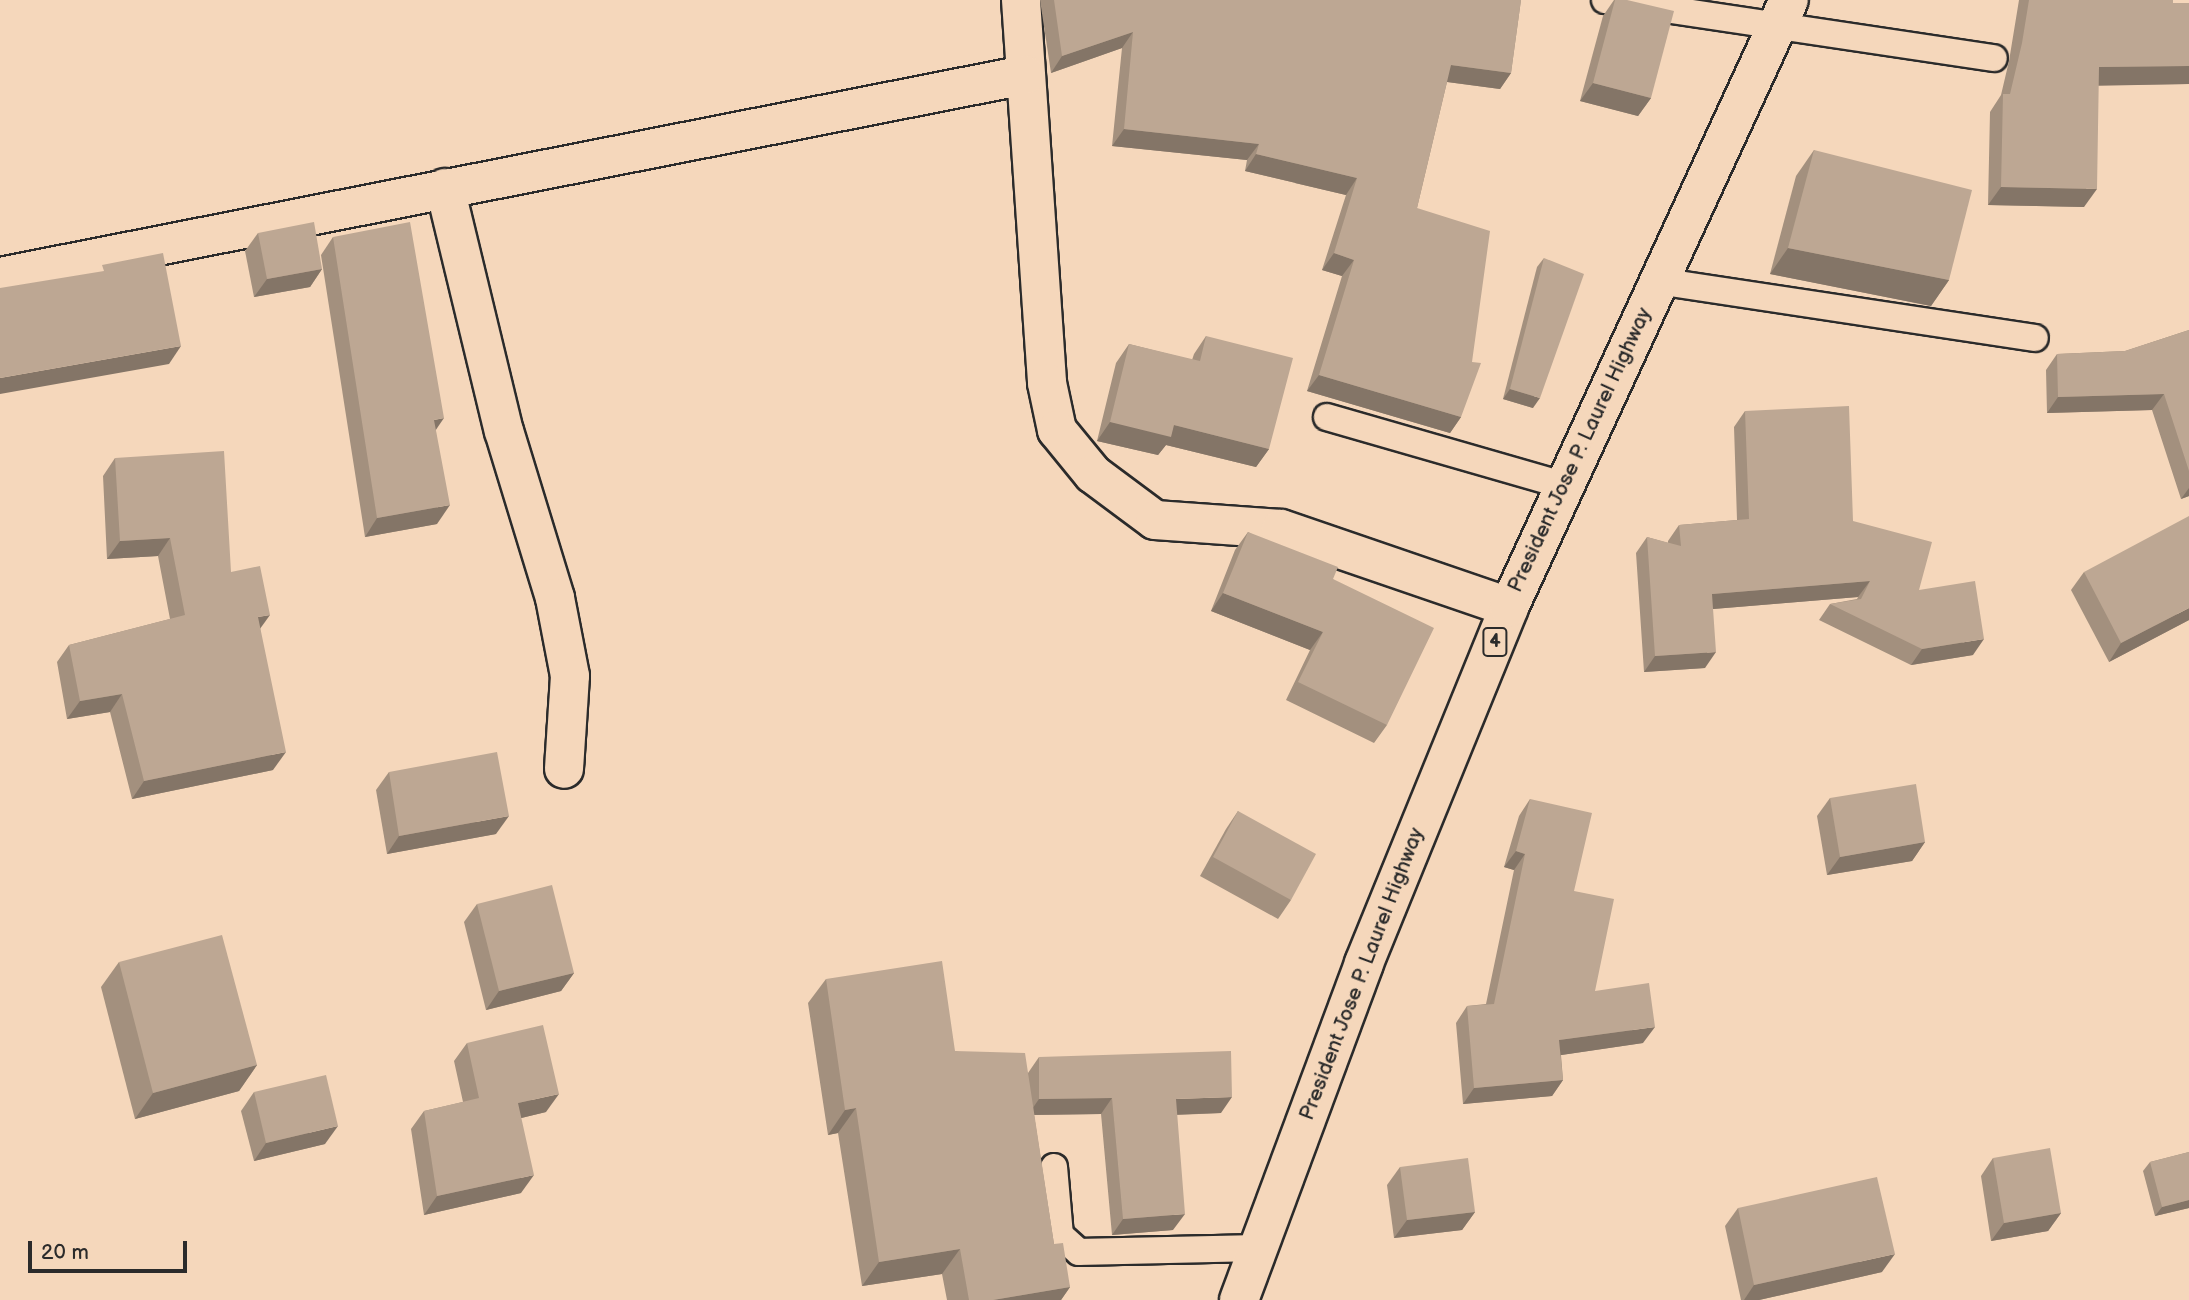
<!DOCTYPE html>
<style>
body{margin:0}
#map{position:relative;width:2189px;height:1300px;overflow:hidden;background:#f5d7bb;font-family:"Balsamiq Sans",sans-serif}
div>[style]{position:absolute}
.roads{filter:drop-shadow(2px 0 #2b2b2b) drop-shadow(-2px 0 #2b2b2b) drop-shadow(0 2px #2b2b2b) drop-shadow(0 -2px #2b2b2b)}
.lane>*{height:26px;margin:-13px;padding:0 13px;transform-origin:13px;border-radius:13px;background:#f5d7bb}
.street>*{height:38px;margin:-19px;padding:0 19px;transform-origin:19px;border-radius:19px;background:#f5d7bb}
.highway>*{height:38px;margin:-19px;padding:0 19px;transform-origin:19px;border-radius:19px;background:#f5d7bb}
.wall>*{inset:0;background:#a3907e}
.shaded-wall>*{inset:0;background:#847567}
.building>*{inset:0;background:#bda793}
span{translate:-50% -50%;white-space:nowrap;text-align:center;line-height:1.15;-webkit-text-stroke:6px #f5d7bb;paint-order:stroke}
.shield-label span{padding:2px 5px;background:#f5d7bb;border:2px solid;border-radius:5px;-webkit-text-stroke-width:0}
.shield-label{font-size:19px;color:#2b2b2b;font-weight:700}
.street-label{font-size:21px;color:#2b2b2b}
.scale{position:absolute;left:28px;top:1241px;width:159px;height:32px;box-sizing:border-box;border:4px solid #2b2b2b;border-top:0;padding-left:9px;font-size:21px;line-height:24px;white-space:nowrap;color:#2b2b2b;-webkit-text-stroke:5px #f5d7bb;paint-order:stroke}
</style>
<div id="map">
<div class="roads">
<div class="lane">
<div style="left:1605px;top:0;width:393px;rotate:8.5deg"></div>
<div style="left:1658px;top:281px;width:381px;rotate:8.6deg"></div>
<div style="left:1327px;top:417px;width:246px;rotate:16.1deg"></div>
<div style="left:1054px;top:1167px;width:68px;rotate:85deg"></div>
<div style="left:1060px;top:1235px;width:25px;rotate:42deg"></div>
<div style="left:1079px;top:1252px;width:178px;rotate:-1.3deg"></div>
</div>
<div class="street">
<div style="left:1021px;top:0;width:384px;rotate:86.1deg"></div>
<div style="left:1047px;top:383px;width:48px;rotate:78deg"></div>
<div style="left:1057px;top:430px;width:57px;rotate:50.7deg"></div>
<div style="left:1093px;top:474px;width:77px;rotate:36.6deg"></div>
<div style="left:1155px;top:520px;width:126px;rotate:4.1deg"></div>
<div style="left:1281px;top:529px;width:241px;rotate:18.9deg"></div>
<div style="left:445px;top:188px;width:250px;rotate:76.4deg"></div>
<div style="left:504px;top:431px;width:175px;rotate:73deg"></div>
<div style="left:555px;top:598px;width:79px;rotate:79.1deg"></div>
<div style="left:570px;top:676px;width:93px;rotate:93.7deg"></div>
<div style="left:0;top:277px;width:1045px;rotate:-11.15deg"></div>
</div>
<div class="highway">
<div style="left:1239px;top:1300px;width:359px;rotate:-69.6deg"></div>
<div style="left:1364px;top:963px;width:384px;rotate:-67.8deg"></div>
<div style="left:1509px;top:607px;width:668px;rotate:-65.24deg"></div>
</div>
</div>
<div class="wall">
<div style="clip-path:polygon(1040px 0,1521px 0,1511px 73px,1500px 89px,1447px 82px,1417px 208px,1461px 417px,1450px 433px,1307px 391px,1342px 276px,1322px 270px,1346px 195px,1245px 171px,1247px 160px,1112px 146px,1122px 48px,1051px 73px)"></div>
<div style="clip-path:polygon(1614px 0,1627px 0,1651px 98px,1638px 116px,1580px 101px,1603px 16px)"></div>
<div style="clip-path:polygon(2019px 0,2173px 0,2173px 3px,2189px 3px,2189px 84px,2098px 85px,2084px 207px,1988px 205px,1990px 112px,2001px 95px,2009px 61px)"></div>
<div style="clip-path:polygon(1814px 150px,1949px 280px,1931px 306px,1770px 274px,1796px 176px)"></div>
<div style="clip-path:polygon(258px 233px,322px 269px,310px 287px,254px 297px,245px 251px)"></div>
<div style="clip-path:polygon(333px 237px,436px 430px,437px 524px,365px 537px,321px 255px)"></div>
<div style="clip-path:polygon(1544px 258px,1533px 408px,1503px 399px,1537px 267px)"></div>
<div style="clip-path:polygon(2189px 330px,2189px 496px,2181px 499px,2152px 410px,2047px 413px,2046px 370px,2057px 354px,2125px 351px)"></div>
<div style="clip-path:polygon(1206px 336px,1269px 449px,1256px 467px,1166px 445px,1158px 455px,1097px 441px,1116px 363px,1129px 344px,1192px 360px,1194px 354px)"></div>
<div style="clip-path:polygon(1745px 411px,1919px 590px,1973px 655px,1911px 665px,1819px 620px,1830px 604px,1857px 599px,1858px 597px,1713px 609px,1705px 668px,1644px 672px,1636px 553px,1647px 537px,1668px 543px,1668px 541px,1679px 525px,1737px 520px,1734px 427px)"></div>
<div style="clip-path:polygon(115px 458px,231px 572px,260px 628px,273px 770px,132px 799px,110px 712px,67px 719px,57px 662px,69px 645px,170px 619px,158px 556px,107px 559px,103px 476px)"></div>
<div style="clip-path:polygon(1248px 532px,1333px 579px,1387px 725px,1374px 743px,1286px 700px,1310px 650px,1211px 611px,1235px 550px)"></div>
<div style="clip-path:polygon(2084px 572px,2189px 620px,2109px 662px,2071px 590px)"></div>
<div style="clip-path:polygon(389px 772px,496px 834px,387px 854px,376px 790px)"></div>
<div style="clip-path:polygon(1830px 798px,1925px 842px,1912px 861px,1827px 875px,1817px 816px)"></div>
<div style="clip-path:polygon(1530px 799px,1574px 891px,1595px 991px,1643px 1043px,1561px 1055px,1563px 1080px,1552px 1096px,1463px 1104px,1456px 1023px,1467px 1006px,1486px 1004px,1514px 870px,1504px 867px,1519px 816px)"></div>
<div style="clip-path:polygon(1238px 811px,1291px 900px,1278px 919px,1200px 876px,1226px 829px)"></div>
<div style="clip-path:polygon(477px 904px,574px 973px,561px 991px,486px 1010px,464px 922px)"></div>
<div style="clip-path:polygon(119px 962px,257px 1065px,239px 1091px,135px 1119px,101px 987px)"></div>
<div style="clip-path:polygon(826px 979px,955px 1051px,1028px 1073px,1039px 1057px,1221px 1113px,1177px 1115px,1173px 1230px,1112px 1235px,1101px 1114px,1034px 1115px,1054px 1244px,1070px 1287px,1061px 1300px,947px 1300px,942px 1274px,862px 1286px,838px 1133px,828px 1135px,808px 1003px)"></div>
<div style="clip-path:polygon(467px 1043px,546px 1112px,521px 1118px,521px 1193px,424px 1215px,411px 1129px,424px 1111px,463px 1102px,454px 1061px)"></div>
<div style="clip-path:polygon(254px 1092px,325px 1144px,254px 1161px,241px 1111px)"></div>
<div style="clip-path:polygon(2189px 1152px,2189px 1208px,2155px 1216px,2143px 1171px,2150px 1162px)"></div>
<div style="clip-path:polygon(1993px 1158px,2061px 1213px,2048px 1231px,1991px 1241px,1981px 1176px)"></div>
<div style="clip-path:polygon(1400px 1167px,1475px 1212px,1462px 1230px,1394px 1238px,1387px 1185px)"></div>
<div style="clip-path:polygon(1738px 1208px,1882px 1272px,1759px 1300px,1741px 1300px,1725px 1226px)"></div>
</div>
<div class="shaded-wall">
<div style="clip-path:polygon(1133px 32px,1122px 48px,1051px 73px,1062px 56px)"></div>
<div style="clip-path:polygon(1451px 65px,1511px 73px,1500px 89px,1440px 81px)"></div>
<div style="clip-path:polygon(2189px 66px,2189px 84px,2086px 86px,2099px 67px)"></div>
<div style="clip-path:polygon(1593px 83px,1651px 98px,1638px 116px,1580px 101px)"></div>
<div style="clip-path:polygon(1124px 129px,1259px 144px,1247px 160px,1112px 146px)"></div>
<div style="clip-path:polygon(1256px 154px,1357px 178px,1346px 195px,1245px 171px)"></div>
<div style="clip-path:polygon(2001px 187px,2097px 189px,2084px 207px,1988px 205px)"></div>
<div style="clip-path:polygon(1788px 248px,1949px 280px,1931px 306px,1770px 274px)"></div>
<div style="clip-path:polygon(1334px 253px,1354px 260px,1342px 276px,1322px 270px)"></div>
<div style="clip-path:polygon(322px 269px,310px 287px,254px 297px,267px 279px)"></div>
<div style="clip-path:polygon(181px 346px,169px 364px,0 394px,0 378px)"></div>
<div style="clip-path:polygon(1319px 375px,1461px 417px,1450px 433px,1307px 391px)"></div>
<div style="clip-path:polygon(1510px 389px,1540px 398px,1533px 408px,1503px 399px)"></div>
<div style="clip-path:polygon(2164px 394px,2152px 410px,2047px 413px,2058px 397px)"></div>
<div style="clip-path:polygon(444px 418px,431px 437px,434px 420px)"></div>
<div style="clip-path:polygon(1110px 422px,1174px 425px,1269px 449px,1256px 467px,1166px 445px,1158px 455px,1097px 441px)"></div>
<div style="clip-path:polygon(2189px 488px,2189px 496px,2181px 499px)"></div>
<div style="clip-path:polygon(450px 505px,437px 524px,365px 537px,377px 518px)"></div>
<div style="clip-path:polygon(170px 538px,158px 556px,107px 559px,120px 541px)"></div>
<div style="clip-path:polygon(1870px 581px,1858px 597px,1701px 610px,1712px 594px)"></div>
<div style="clip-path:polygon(1223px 593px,1323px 632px,1310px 650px,1211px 611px)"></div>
<div style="clip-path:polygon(2189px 608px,2189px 620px,2109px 662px,2121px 643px)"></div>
<div style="clip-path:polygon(270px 615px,257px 633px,258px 617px)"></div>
<div style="clip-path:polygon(1984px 639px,1973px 655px,1911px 665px,1922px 649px)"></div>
<div style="clip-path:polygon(1716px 652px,1705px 668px,1644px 672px,1655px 656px)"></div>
<div style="clip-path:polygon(122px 694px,110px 712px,67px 719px,80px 701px)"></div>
<div style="clip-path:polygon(286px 752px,273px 770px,132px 799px,144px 781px)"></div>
<div style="clip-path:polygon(509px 816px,496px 834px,387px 854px,399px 836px)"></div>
<div style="clip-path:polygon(1925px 842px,1912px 861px,1827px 875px,1840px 857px)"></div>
<div style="clip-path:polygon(1516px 851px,1525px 854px,1514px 870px,1504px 867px)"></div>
<div style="clip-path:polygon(574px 973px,561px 991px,486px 1010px,499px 991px)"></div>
<div style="clip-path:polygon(1655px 1027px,1643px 1043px,1548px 1057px,1559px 1040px)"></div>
<div style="clip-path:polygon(257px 1065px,239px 1091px,135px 1119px,153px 1093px)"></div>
<div style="clip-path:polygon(1563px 1080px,1552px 1096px,1463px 1104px,1474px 1088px)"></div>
<div style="clip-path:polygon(559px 1094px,546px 1112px,505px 1122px,518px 1103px)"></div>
<div style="clip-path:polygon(1232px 1097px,1221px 1113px,1165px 1115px,1176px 1099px)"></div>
<div style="clip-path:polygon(1112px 1098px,1101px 1114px,1028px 1115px,1039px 1099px)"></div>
<div style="clip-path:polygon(856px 1108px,838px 1133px,828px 1135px,845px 1110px)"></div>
<div style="clip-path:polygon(338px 1126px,325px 1144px,254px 1161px,266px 1143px)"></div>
<div style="clip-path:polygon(534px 1175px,521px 1193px,424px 1215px,437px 1196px)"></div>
<div style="clip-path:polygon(2189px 1200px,2189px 1208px,2155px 1216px,2162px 1207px)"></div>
<div style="clip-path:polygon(1475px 1212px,1462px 1230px,1394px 1238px,1407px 1220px)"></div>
<div style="clip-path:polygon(2061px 1213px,2048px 1231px,1991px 1241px,2004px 1223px)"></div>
<div style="clip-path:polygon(1185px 1214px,1173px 1230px,1112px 1235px,1123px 1219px)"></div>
<div style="clip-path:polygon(960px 1249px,942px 1274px,862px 1286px,879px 1262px)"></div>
<div style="clip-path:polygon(1895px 1254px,1882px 1272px,1759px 1300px,1744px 1300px,1754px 1285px)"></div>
<div style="clip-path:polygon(1070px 1287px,1061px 1300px,993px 1300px)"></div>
</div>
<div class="building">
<div style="clip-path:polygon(1054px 0,1521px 0,1511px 73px,1451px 65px,1417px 208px,1490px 231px,1472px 362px,1481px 363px,1461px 417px,1319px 375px,1354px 260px,1334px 253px,1357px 178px,1256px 154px,1259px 144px,1124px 129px,1133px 32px,1062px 56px)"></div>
<div style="clip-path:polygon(1615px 0,1627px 0,1674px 11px,1651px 98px,1593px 83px)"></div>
<div style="clip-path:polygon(2029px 0,2173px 0,2173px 3px,2189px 3px,2189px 66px,2099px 67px,2097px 189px,2001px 187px,2003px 94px,2010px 94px,2022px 43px)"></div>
<div style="clip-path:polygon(1814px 150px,1972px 190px,1949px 280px,1788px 248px)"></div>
<div style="clip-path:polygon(314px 222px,322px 269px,267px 279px,258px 233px)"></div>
<div style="clip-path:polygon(410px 222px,444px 418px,434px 420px,450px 505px,377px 518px,333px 237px)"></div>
<div style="clip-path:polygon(163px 253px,181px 346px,0 378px,0 288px,104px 271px,102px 265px)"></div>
<div style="clip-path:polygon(1544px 258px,1584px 274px,1540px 398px,1510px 389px)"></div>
<div style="clip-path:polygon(2189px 330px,2189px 471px,2164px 394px,2058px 397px,2057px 354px,2125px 351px)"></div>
<div style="clip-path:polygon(1206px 336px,1293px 358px,1269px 449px,1174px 425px,1171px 437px,1110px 422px,1129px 344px,1200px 361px)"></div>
<div style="clip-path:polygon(1849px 406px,1853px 521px,1932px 542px,1919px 590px,1975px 581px,1984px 639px,1922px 649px,1830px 604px,1861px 599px,1870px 581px,1712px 594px,1716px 652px,1655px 656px,1647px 537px,1681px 546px,1679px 525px,1749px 519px,1745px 411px)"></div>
<div style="clip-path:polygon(224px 451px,231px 572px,260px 566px,270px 615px,258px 617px,286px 752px,144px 781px,122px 694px,80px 701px,69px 645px,185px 615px,170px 538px,120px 541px,115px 458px)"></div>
<div style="clip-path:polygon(2189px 516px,2189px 608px,2121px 643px,2084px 572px)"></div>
<div style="clip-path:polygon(1248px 532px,1338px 567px,1333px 579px,1434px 628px,1387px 725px,1298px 682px,1323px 632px,1223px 593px)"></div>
<div style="clip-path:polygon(497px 752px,509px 816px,399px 836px,389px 772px)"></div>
<div style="clip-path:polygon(1916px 784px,1925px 842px,1840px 857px,1830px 798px)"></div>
<div style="clip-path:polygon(1530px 799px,1592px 813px,1574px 891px,1614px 899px,1595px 991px,1649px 983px,1655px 1027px,1559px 1040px,1563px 1080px,1474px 1088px,1467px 1006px,1494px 1004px,1525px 854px,1516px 851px)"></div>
<div style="clip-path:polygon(1238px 811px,1316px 854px,1291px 900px,1213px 857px)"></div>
<div style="clip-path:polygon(552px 885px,574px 973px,499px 991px,477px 904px)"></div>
<div style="clip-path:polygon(222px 935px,257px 1065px,153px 1093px,119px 962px)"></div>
<div style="clip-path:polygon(942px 961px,955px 1051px,1025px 1053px,1054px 1244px,1063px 1243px,1070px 1287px,993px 1300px,969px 1300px,960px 1249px,879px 1262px,856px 1108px,845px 1110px,826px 979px)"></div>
<div style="clip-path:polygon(543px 1025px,559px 1094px,518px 1103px,534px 1175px,437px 1196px,424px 1111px,479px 1098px,467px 1043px)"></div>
<div style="clip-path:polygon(1231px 1051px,1232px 1097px,1176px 1099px,1185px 1214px,1123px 1219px,1112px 1098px,1039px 1099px,1039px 1057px)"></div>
<div style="clip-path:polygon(326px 1075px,338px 1126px,266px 1143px,254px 1092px)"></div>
<div style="clip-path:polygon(2050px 1148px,2061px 1213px,2004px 1223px,1993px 1158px)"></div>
<div style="clip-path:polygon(2189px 1152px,2189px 1200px,2162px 1207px,2150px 1162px)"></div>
<div style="clip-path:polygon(1468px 1158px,1475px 1212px,1407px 1220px,1400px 1167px)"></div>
<div style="clip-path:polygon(1877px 1177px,1895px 1254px,1754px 1285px,1738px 1208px)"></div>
</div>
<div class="shield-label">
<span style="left:1495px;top:642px">4</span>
</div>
<div class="street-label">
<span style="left:1580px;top:450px;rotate:-65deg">President Jose P. Laurel Highway</span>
<span style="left:1362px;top:974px;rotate:-69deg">President Jose P. Laurel Highway</span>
</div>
<div class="scale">20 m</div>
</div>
